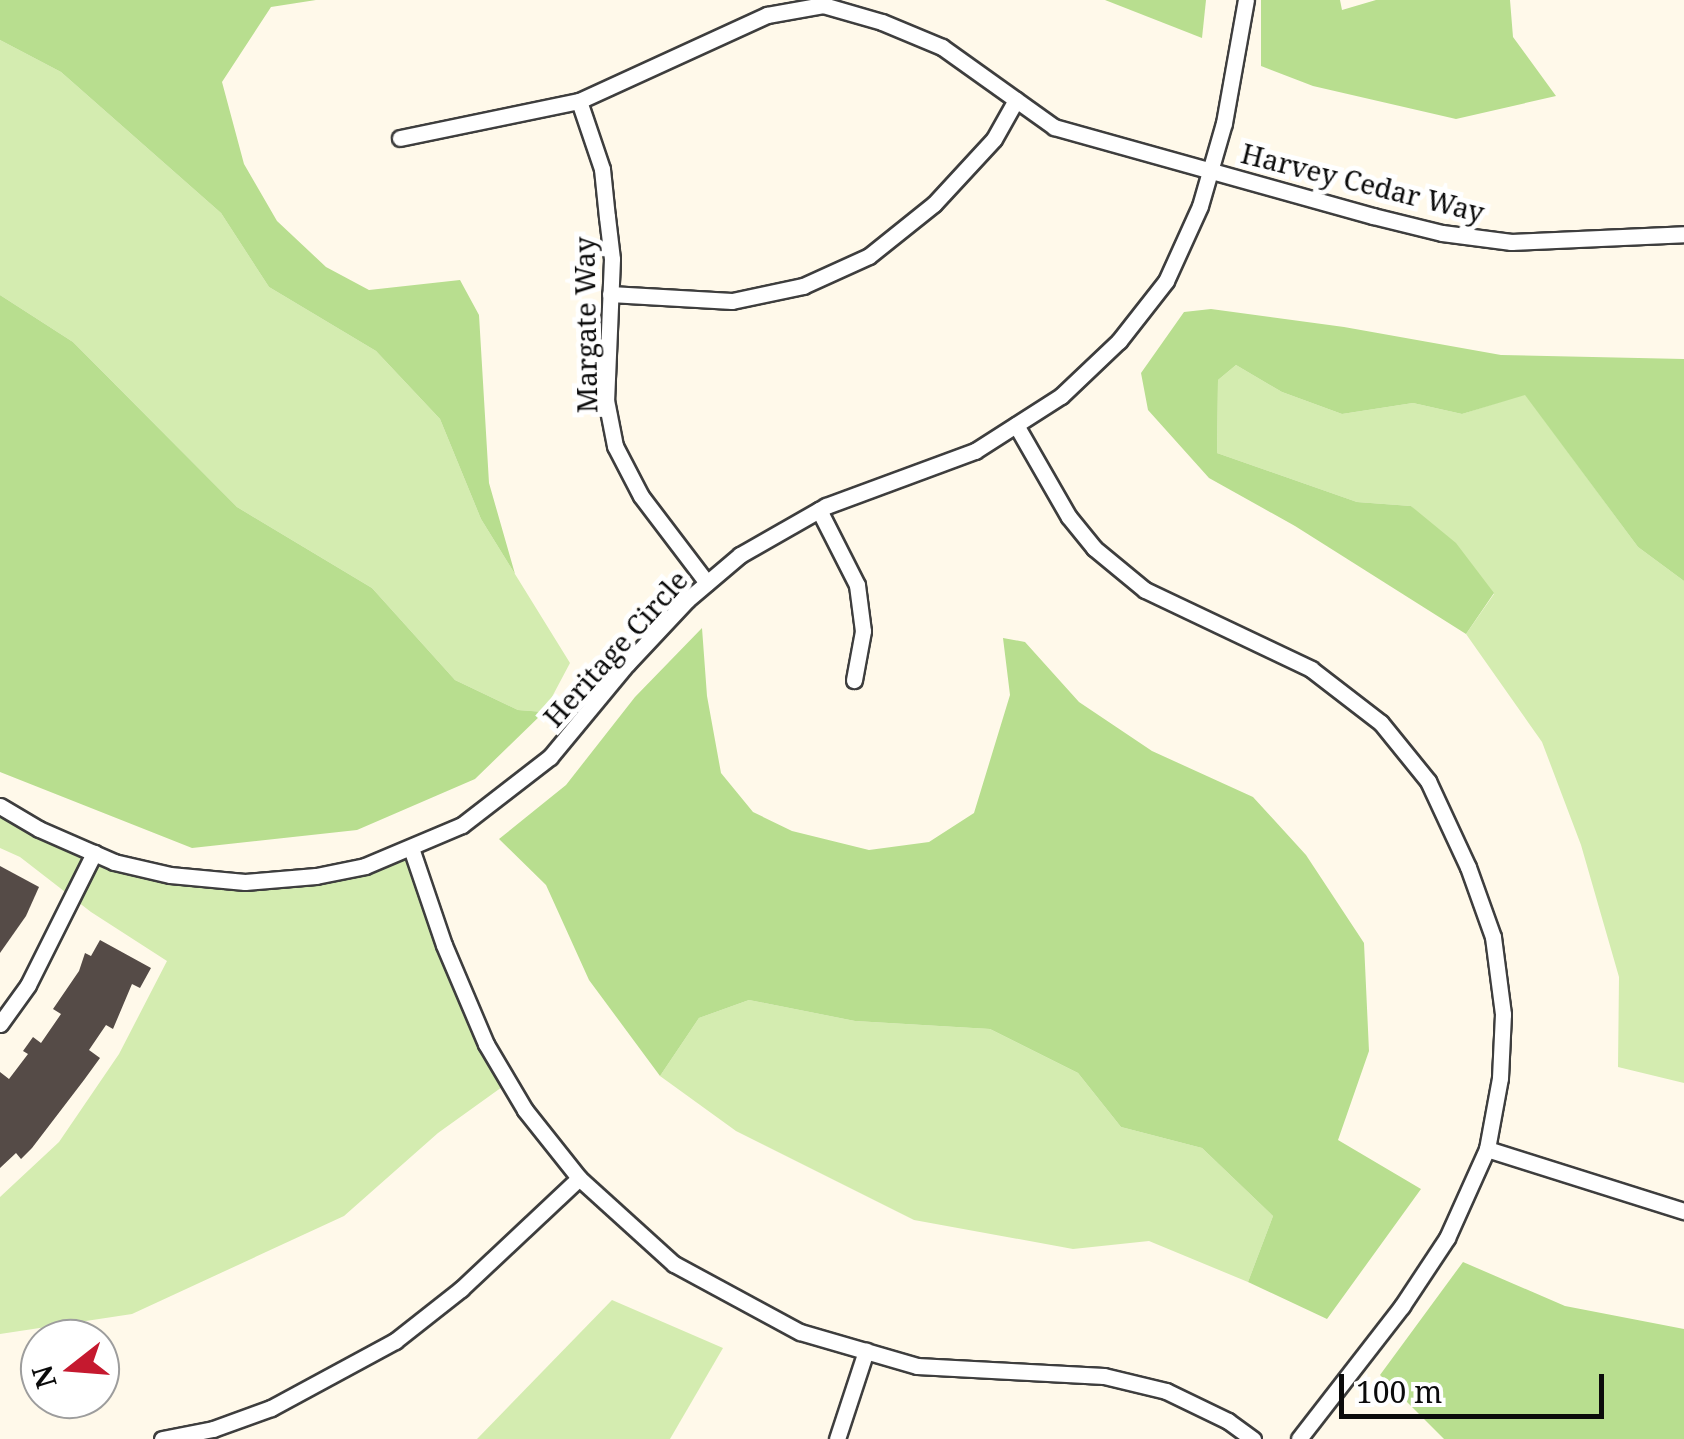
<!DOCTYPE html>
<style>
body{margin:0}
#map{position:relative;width:1684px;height:1439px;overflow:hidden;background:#fff9ea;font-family:"Noto Serif",serif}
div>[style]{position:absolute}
.green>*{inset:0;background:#d4ecb0}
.forest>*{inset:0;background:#b8de8f}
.building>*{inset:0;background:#554b47}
.roads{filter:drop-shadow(2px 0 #3e3e3e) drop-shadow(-2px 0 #3e3e3e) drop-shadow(0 2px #3e3e3e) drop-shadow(0 -2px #3e3e3e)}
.street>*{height:15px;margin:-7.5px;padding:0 7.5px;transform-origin:7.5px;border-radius:7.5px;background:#fff}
span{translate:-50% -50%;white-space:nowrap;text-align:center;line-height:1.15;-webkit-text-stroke:10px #fff;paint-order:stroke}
.street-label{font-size:28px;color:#0b0b0b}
.north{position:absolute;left:20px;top:1319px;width:100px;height:100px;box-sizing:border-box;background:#fff;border:2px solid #9d9d9d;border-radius:50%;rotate:253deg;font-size:28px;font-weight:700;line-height:40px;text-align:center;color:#0b0b0b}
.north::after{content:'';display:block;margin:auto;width:35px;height:45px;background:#c5192f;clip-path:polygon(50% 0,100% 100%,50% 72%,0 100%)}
.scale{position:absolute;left:1339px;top:1374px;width:265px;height:45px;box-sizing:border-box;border:5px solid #0b0b0b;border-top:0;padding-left:12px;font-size:30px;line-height:35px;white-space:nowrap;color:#0b0b0b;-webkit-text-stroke:8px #fff;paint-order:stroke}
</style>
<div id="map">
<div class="green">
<div style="clip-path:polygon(0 40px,61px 72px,221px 213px,269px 287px,376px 351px,440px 419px,481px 519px,570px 663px,544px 712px,518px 710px,455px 680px,372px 588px,237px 507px,73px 342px,0 295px)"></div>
<div style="clip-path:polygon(1236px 365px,1282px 392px,1342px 414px,1413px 403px,1462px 414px,1525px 394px,1638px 547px,1684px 581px,1684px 1083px,1618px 1067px,1619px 977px,1581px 845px,1542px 742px,1466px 634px,1494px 594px,1411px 506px,1357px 502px,1217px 453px,1218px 380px)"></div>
<div style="clip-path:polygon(0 806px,39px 829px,170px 875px,316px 876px,411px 848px,509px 1082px,438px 1133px,344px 1216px,132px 1314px,0 1334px,0 1197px,59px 1142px,119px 1054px,167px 961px,91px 912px,20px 857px,0 848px)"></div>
<div style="clip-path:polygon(749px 1000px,855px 1021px,990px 1029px,1078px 1073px,1121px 1127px,1202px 1148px,1273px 1216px,1248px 1282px,1149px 1241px,1073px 1249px,914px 1220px,736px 1131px,660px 1076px,699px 1018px)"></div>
<div style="clip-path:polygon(612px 1300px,723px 1348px,670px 1439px,477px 1439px)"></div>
</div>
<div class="forest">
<div style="clip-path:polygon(0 0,316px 0,271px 7px,222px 82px,244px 164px,277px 221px,326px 267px,369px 290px,460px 280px,479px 315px,489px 483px,515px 574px,481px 519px,440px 419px,376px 351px,269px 287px,221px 213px,61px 72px,0 40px)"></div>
<div style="clip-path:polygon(1105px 0,1206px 0,1202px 38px)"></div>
<div style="clip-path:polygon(1261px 0,1340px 0,1342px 10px,1376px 0,1510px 0,1513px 37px,1556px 96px,1456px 119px,1313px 86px,1261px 66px)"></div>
<div style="clip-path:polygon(0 295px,73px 342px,237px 507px,372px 588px,455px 680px,518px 710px,544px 712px,475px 779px,357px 830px,192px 848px,0 772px)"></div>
<div style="clip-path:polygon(1211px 309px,1344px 327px,1501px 355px,1684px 359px,1684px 581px,1638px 547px,1525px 395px,1462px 414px,1413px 403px,1342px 414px,1282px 392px,1236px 365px,1218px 380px,1217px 453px,1357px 502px,1411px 506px,1456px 543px,1494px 593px,1466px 634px,1295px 526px,1209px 478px,1148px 410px,1141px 373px,1184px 312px)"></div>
<div style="clip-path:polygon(702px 628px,707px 696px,721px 773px,753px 812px,792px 831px,869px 850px,929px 842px,974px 813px,1010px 695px,1003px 638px,1025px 642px,1079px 702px,1152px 751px,1253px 797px,1306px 855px,1364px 943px,1369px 1051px,1338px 1140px,1421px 1189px,1327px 1319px,1248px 1282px,1273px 1216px,1202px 1148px,1121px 1127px,1078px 1073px,990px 1029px,855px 1021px,749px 1000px,699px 1018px,660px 1076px,589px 980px,546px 885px,499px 839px,566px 785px,635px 697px)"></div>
<div style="clip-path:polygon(1463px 1262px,1565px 1306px,1684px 1329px,1684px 1439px,1444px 1439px,1380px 1375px)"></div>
</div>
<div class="building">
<div style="clip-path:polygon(0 866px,39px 887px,26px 916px,0 953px)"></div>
<div style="clip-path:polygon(100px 940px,151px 968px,140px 988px,132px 984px,113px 1029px,106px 1025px,89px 1050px,100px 1058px,84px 1080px,32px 1148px,21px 1159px,16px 1153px,0 1168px,0 1072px,9px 1079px,28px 1054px,23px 1051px,33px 1037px,41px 1043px,61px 1014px,53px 1009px,79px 971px,85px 953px,91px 956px)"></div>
</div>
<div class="roads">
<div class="street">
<div style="left:579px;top:101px;width:72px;rotate:71.3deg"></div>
<div style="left:602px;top:169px;width:48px;rotate:84.1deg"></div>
<div style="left:607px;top:217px;width:42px;rotate:83.2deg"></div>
<div style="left:612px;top:259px;width:141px;rotate:92.4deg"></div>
<div style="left:606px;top:400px;width:47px;rotate:78.9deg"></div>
<div style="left:615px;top:446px;width:56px;rotate:62.5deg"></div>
<div style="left:641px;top:496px;width:109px;rotate:52.8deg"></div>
<div style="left:400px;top:138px;width:183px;rotate:-11.7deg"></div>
<div style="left:579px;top:101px;width:207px;rotate:-24.6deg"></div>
<div style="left:767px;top:15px;width:57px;rotate:-10.1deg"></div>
<div style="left:823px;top:5px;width:61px;rotate:16.1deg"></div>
<div style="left:882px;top:22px;width:65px;rotate:22.6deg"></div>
<div style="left:942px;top:47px;width:138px;rotate:35.5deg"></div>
<div style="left:1054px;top:127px;width:331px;rotate:15.6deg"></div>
<div style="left:1373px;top:216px;width:71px;rotate:13.8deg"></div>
<div style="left:1442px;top:233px;width:70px;rotate:7.4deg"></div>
<div style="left:1511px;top:242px;width:173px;rotate:-2.6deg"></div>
<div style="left:610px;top:294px;width:122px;rotate:3.3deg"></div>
<div style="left:732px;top:301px;width:73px;rotate:-11.9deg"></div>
<div style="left:803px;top:286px;width:72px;rotate:-24.4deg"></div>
<div style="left:869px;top:256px;width:83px;rotate:-38.7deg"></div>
<div style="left:934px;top:204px;width:88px;rotate:-47.3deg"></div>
<div style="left:994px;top:139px;width:45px;rotate:-60.6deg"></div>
<div style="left:1016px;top:425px;width:106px;rotate:60.1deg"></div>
<div style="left:1069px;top:517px;width:40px;rotate:51deg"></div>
<div style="left:1094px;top:548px;width:66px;rotate:39.5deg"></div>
<div style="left:1145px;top:590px;width:184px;rotate:25.4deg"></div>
<div style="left:1311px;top:669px;width:88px;rotate:37.6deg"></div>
<div style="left:1381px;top:723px;width:75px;rotate:51deg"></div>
<div style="left:1428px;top:781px;width:95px;rotate:65.1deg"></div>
<div style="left:1468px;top:867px;width:74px;rotate:70.3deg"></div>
<div style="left:1493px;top:937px;width:78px;rotate:82.6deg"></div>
<div style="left:1503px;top:1014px;width:64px;rotate:92.7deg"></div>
<div style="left:1500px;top:1078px;width:72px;rotate:100.4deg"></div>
<div style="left:1487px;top:1149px;width:98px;rotate:114.2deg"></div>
<div style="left:1447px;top:1238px;width:82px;rotate:123.5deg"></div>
<div style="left:1402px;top:1306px;width:168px;rotate:127.8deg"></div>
<div style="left:819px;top:510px;width:84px;rotate:63.1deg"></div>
<div style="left:857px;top:585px;width:46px;rotate:82.6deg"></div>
<div style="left:863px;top:631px;width:50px;rotate:100.4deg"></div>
<div style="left:0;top:806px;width:45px;rotate:30.5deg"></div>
<div style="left:39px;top:829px;width:82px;rotate:23.7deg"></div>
<div style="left:114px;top:862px;width:57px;rotate:13.1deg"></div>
<div style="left:170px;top:875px;width:75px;rotate:5.3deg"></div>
<div style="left:245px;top:882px;width:71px;rotate:-4.8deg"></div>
<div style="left:316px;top:876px;width:50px;rotate:-11.5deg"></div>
<div style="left:365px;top:866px;width:105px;rotate:-22.9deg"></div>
<div style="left:462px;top:825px;width:111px;rotate:-37.7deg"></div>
<div style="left:550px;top:757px;width:121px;rotate:-50.4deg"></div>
<div style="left:627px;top:664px;width:88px;rotate:-46.8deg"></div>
<div style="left:687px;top:600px;width:70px;rotate:-40.3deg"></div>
<div style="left:740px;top:555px;width:99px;rotate:-29.7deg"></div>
<div style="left:826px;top:506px;width:159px;rotate:-20.3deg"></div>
<div style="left:975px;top:451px;width:102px;rotate:-32.6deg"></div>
<div style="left:1061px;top:396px;width:80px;rotate:-43.5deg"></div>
<div style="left:1119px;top:341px;width:76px;rotate:-51.9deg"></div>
<div style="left:1166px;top:281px;width:82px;rotate:-65.6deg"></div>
<div style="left:1200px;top:206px;width:86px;rotate:-73.9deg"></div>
<div style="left:1224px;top:123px;width:125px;rotate:-79.9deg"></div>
<div style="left:411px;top:848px;width:102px;rotate:71.2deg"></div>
<div style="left:444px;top:945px;width:108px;rotate:67deg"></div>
<div style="left:486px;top:1044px;width:77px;rotate:59.4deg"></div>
<div style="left:525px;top:1110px;width:87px;rotate:51.5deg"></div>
<div style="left:579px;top:1178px;width:128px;rotate:42.2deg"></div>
<div style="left:674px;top:1264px;width:143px;rotate:28.4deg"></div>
<div style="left:800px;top:1332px;width:122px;rotate:16.2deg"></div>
<div style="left:917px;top:1366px;width:187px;rotate:3.1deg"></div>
<div style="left:1104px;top:1376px;width:64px;rotate:13.6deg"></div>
<div style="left:1166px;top:1391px;width:69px;rotate:25.8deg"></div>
<div style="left:1228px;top:1421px;width:31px;rotate:36deg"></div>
<div style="left:0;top:1024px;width:48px;rotate:-54.3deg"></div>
<div style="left:28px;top:985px;width:148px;rotate:-63.4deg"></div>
<div style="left:1487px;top:1149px;width:207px;rotate:17.5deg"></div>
<div style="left:162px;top:1439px;width:52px;rotate:-11.1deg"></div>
<div style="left:213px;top:1429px;width:62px;rotate:-19.9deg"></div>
<div style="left:271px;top:1408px;width:141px;rotate:-28.4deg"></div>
<div style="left:395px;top:1341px;width:84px;rotate:-38.2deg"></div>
<div style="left:461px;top:1289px;width:162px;rotate:-43.2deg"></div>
<div style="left:837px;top:1439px;width:93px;rotate:-71.8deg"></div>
</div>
</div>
<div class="street-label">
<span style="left:1363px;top:182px;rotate:14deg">Harvey Cedar Way</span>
<span style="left:585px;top:325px;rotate:-91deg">Margate Way</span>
<span style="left:615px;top:648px;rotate:-48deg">Heritage Circle</span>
</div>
<div class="north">N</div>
<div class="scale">100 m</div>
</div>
